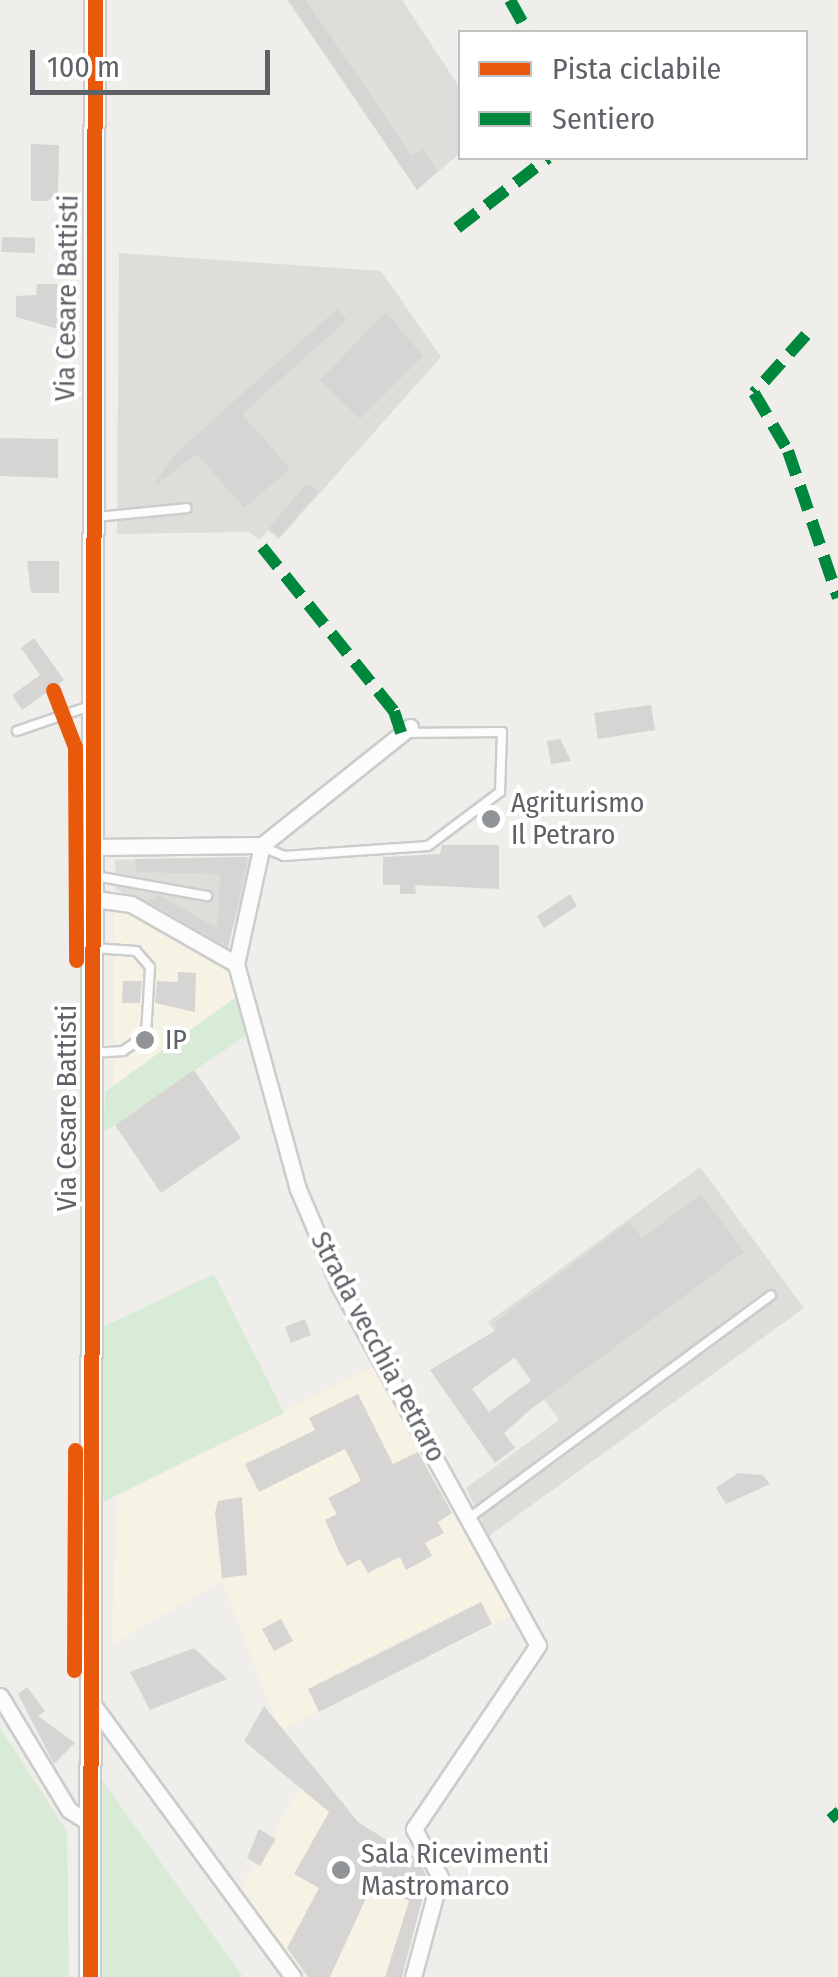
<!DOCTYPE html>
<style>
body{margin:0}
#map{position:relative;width:838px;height:1977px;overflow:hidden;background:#efeeea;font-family:"Fira Sans Condensed",sans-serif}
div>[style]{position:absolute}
.commercial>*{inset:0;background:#f7f3e4}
.industrial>*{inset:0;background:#dfddda}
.green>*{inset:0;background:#d8ebd6}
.building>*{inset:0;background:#d6d5d3}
.roads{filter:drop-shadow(2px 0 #cbcccc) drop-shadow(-2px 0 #cbcccc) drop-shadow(0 2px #cbcccc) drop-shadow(0 -2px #cbcccc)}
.service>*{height:8px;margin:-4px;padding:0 4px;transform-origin:4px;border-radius:4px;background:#fdfcfc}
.minor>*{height:15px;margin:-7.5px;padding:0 7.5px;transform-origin:7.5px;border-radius:7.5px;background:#fdfcfc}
.tertiary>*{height:20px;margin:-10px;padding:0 10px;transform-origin:10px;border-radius:10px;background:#fdfcfc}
.quiet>*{height:12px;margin-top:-6px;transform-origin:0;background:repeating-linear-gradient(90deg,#00873e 0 25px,transparent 0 37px)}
.cycleway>*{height:15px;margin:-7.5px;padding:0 7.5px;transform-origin:7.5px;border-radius:7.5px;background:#e8590c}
.dots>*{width:28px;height:28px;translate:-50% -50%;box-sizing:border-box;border:5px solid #fff;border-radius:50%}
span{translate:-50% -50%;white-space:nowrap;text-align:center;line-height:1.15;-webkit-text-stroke:8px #fff;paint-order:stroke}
.street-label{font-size:28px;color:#5f6368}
.poi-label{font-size:28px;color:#5f6368}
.left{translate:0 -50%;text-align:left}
.legend{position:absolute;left:458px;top:30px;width:350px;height:130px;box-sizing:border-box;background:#fff;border:2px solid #bfc1c3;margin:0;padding:12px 18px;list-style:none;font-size:30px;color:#5f6368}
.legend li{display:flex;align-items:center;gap:20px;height:50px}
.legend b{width:50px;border:2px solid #bfc1c3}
.scale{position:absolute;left:30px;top:50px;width:240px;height:45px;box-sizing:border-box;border:5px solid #5f6368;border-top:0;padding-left:12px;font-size:30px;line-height:35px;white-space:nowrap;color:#5f6368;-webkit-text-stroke:8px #fff;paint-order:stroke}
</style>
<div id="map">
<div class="commercial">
<div style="clip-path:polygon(114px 908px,130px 908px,231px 969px,239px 995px,114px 1085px)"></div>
<div style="clip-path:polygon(375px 1366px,516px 1613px,280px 1731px,222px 1581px,112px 1644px,117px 1495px)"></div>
<div style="clip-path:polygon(310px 1771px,358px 1822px,434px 1875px,408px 1977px,304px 1977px,240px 1890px)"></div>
</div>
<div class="industrial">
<div style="clip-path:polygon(287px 0,402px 0,460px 88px,460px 153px,417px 190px)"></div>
<div style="clip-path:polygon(119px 253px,381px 271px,441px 357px,279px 539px,268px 531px,259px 540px,249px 532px,117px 534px)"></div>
<div style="clip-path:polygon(253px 857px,226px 953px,116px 889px,115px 860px)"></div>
<div style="clip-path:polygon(700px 1167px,804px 1308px,489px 1536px,466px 1488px,559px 1420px,488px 1322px)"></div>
</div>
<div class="green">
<div style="clip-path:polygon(239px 995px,251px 1032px,104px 1132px,105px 1092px)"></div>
<div style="clip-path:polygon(214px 1274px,284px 1413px,99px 1504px,101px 1328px)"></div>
<div style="clip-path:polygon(0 1728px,67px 1831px,69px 1977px,0 1977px)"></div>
<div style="clip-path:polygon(97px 1773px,243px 1977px,99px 1977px)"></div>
</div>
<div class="building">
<div style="clip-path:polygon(289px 0,306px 0,412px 156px,423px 149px,438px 171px,417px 190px)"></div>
<div style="clip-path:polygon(31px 144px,59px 145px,58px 195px,46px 201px,31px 201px)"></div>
<div style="clip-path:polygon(2px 237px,35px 238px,35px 253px,1px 252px)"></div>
<div style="clip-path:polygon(37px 284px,58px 284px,58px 329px,16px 317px,16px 296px,36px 295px)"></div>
<div style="clip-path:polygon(337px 309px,347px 320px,242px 414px,290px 469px,244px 508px,197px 454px,153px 487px,173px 456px)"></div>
<div style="clip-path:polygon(386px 312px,423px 356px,360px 419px,320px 380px)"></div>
<div style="clip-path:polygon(0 438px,58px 439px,58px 478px,0 476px)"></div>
<div style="clip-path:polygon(306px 484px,319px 491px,279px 537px,269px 528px)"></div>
<div style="clip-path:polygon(27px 561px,59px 561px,59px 593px,31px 593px)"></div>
<div style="clip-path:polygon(34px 638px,64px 680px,22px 710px,12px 695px,40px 675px,21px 648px)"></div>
<div style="clip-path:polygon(651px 705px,655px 730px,598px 739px,594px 713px)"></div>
<div style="clip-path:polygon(560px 739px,571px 761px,551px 764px,547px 741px)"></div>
<div style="clip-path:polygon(442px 845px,499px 845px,499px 889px,415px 885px,416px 894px,400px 894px,400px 885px,383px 885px,383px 857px,440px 854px)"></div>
<div style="clip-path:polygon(248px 857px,228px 947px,148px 901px,159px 895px,217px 928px,220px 874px,136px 872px,135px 859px)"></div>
<div style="clip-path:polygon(570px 894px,577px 906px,544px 928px,537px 916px)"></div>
<div style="clip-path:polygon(178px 972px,196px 973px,195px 1012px,155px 1003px,157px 981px,178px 982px)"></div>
<div style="clip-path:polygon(123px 981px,142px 981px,140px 1003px,122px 1003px)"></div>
<div style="clip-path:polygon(194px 1070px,241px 1138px,161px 1193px,115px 1125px)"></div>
<div style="clip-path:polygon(evenodd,701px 1194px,744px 1252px,531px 1409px,504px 1433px,515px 1448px,495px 1463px,430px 1370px,498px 1329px,494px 1323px,629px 1222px,642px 1238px,701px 1194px,515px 1357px,532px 1380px,489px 1412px,472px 1389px,515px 1357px)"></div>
<div style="clip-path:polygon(305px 1319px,311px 1335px,291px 1343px,285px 1327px)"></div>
<div style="clip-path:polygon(358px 1394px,393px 1464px,418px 1452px,452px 1513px,438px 1522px,444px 1533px,425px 1543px,432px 1556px,406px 1570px,400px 1557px,368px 1573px,360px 1559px,347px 1566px,339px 1551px,325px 1520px,337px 1514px,328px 1498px,361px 1481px,345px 1449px,259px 1492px,245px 1464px,315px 1430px,309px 1418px)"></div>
<div style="clip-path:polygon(738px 1473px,763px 1475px,770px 1484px,726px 1504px,716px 1488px)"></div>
<div style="clip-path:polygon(242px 1497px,247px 1575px,222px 1578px,215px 1513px,218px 1501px)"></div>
<div style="clip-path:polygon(481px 1602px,492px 1624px,319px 1712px,308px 1689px)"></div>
<div style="clip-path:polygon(281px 1619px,293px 1641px,274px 1651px,262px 1629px)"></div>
<div style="clip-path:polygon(194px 1648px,227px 1679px,150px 1710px,130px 1672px)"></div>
<div style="clip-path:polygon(27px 1687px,45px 1711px,38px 1716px,75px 1743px,54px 1764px,18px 1694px)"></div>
<div style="clip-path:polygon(264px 1706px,358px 1822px,417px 1859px,428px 1878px,402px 1977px,385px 1977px,409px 1901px,374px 1881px,330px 1977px,308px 1977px,287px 1948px,319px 1888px,294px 1874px,329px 1812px,244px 1741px)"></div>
<div style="clip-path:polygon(259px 1829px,276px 1839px,260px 1866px,247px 1858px)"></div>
</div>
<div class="roads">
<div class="service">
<div style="left:96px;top:517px;width:91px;rotate:-5.6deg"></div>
<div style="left:17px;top:731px;width:80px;rotate:-18.9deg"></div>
<div style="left:263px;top:847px;width:23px;rotate:23deg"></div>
<div style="left:284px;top:856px;width:144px;rotate:-4deg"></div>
<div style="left:428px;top:846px;width:90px;rotate:-36.9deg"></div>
<div style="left:500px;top:792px;width:60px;rotate:-88.1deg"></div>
<div style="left:502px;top:732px;width:101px;rotate:179.4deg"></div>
<div style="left:95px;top:876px;width:114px;rotate:10.1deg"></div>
<div style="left:93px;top:1053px;width:30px;rotate:-4deg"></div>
<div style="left:123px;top:1051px;width:28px;rotate:-35deg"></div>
<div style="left:146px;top:1035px;width:68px;rotate:-86.6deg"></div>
<div style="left:150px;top:967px;width:21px;rotate:-131deg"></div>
<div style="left:136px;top:951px;width:42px;rotate:-175.9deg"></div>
<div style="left:469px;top:1518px;width:375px;rotate:-36.4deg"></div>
</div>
<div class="minor">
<div style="left:410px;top:727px;width:189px;rotate:141.4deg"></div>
<div style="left:262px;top:845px;width:122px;rotate:102.3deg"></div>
<div style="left:236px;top:964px;width:233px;rotate:74.6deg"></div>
<div style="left:298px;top:1189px;width:104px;rotate:66.9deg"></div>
<div style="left:339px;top:1285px;width:411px;rotate:61.1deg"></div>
<div style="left:538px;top:1645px;width:222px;rotate:124deg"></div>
<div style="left:414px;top:1829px;width:55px;rotate:61.6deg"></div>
<div style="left:440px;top:1877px;width:104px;rotate:105.1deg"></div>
<div style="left:94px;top:847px;width:168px;rotate:-0.7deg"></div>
<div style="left:95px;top:899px;width:36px;rotate:8deg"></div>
<div style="left:131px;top:904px;width:121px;rotate:29.7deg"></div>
<div style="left:0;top:1696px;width:133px;rotate:58.8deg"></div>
<div style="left:69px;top:1810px;width:26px;rotate:32deg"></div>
<div style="left:91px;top:1702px;width:341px;rotate:53.7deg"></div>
</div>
<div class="tertiary">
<div style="left:90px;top:1977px;width:1977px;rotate:-89.86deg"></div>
</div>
</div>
<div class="quiet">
<div style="left:510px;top:0;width:37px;rotate:61deg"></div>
<div style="left:457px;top:228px;width:115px;rotate:-37.6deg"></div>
<div style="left:806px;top:335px;width:78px;rotate:131.9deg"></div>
<div style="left:754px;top:393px;width:67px;rotate:59.6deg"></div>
<div style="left:788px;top:451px;width:155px;rotate:71.2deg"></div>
<div style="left:262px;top:547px;width:211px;rotate:51.2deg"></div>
<div style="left:394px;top:711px;width:23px;rotate:72deg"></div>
<div style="left:831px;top:1811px;width:11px;rotate:49deg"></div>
</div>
<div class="cycleway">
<div style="left:53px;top:690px;width:61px;rotate:68.9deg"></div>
<div style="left:75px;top:747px;width:213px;rotate:89.7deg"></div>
<div style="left:74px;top:1670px;width:220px;rotate:-89.7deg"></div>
<div style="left:90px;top:1977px;width:1977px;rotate:-89.86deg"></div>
</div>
<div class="dots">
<div style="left:491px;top:819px;background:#919496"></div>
<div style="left:145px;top:1040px;background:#919496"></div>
<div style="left:341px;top:1870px;background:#919496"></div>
</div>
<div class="street-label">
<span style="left:67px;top:298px;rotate:-89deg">Via Cesare Battisti</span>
<span style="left:67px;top:1108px;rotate:-90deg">Via Cesare Battisti</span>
<span style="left:378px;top:1347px;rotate:62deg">Strada vecchia Petraro</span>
</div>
<div class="poi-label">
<span class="left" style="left:511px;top:819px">Agriturismo<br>Il Petraro</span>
<span class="left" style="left:165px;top:1040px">IP</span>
<span class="left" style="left:361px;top:1870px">Sala Ricevimenti<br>Mastromarco</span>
</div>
<ul class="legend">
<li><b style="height:12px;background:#e8590c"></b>Pista ciclabile</li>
<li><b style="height:12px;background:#00873e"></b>Sentiero</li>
</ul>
<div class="scale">100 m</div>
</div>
